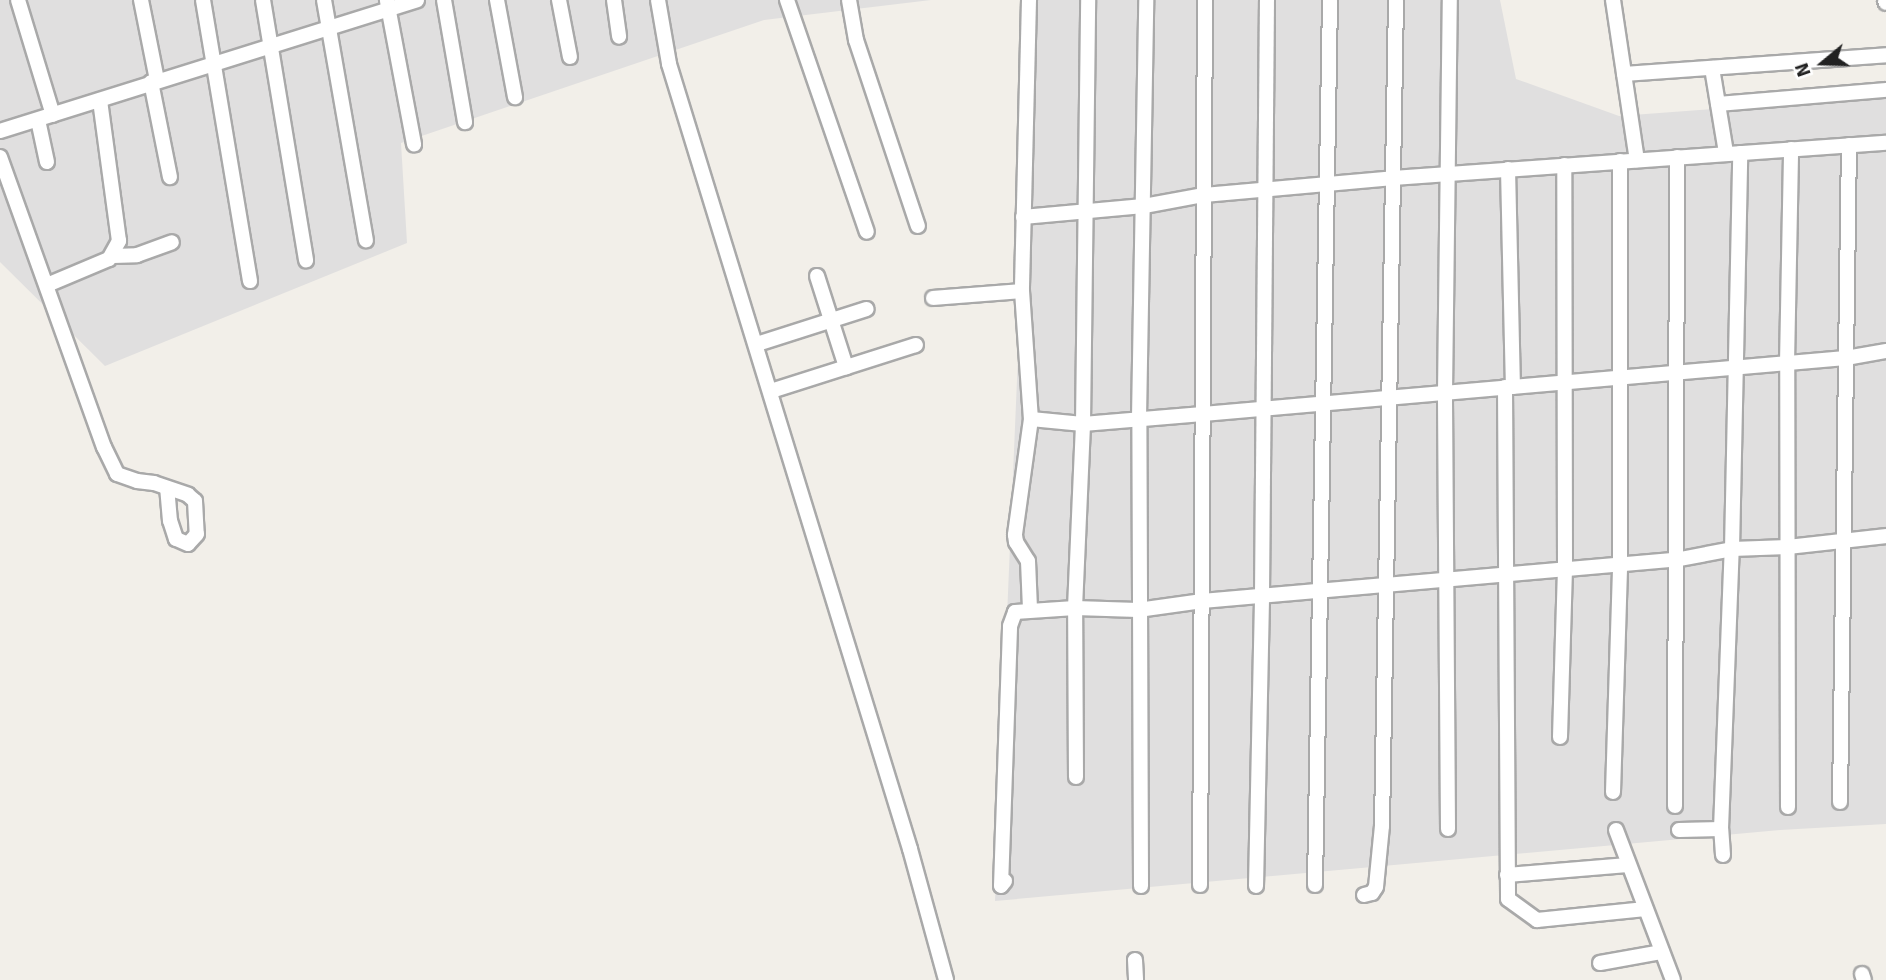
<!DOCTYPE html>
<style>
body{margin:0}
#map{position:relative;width:1886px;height:980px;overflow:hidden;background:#f2efe9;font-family:Signika,sans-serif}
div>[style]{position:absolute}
.residential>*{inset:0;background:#e0dfdf}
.roads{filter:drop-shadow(2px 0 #a9a9a9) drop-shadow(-2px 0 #a9a9a9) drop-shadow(0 2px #a9a9a9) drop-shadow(0 -2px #a9a9a9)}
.minor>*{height:14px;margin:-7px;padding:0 7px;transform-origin:7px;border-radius:7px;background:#fff}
span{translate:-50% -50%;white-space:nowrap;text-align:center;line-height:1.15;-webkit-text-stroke:6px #fff;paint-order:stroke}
.north{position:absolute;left:1788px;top:28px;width:70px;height:70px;-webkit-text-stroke:5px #fff;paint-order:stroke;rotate:251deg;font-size:19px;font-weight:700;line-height:28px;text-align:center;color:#222}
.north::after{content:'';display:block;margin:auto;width:24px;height:32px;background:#222;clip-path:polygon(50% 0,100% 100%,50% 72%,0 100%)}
</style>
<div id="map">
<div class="residential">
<div style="clip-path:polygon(0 0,931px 0,764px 20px,401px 143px,407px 243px,105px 366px,0 262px)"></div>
<div style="clip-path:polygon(1033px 0,1500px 0,1516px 79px,1619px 116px,1886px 96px,1886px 824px,1780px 830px,995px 901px)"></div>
</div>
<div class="roads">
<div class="minor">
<div style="left:18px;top:0;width:120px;rotate:73.1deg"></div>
<div style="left:141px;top:0;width:82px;rotate:78.7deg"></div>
<div style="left:203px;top:0;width:285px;rotate:80.5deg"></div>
<div style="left:263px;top:0;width:264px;rotate:80.6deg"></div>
<div style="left:324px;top:0;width:244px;rotate:80.1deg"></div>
<div style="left:444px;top:0;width:124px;rotate:80.2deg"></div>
<div style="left:497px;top:0;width:99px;rotate:79.5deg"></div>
<div style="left:559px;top:0;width:58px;rotate:79.1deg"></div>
<div style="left:614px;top:0;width:37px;rotate:82deg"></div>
<div style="left:658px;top:0;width:65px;rotate:80.2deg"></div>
<div style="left:669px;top:64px;width:821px;rotate:72.93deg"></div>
<div style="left:910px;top:849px;width:136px;rotate:74.6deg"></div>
<div style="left:787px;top:0;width:245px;rotate:71deg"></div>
<div style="left:849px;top:0;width:41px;rotate:80.1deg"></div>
<div style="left:856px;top:40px;width:196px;rotate:71.6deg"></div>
<div style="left:1029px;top:0;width:291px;rotate:91.4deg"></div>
<div style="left:1022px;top:291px;width:128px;rotate:86deg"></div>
<div style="left:1031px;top:419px;width:117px;rotate:97.9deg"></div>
<div style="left:1015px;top:535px;width:7px;rotate:82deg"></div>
<div style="left:1016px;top:542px;width:22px;rotate:58deg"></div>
<div style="left:1028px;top:561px;width:48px;rotate:87.6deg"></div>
<div style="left:1613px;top:0;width:162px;rotate:81.5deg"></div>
<div style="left:1885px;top:0;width:3px;rotate:72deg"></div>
<div style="left:387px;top:1px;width:146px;rotate:79.3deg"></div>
<div style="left:1712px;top:68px;width:86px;rotate:80.6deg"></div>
<div style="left:1624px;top:74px;width:263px;rotate:-4.1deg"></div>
<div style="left:151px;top:82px;width:97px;rotate:78.7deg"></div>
<div style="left:1718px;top:104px;width:169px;rotate:-4.8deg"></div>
<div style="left:38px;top:120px;width:43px;rotate:77.9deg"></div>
<div style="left:0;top:131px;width:437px;rotate:-17.4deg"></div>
<div style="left:0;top:157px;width:308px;rotate:70.3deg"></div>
<div style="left:104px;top:447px;width:30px;rotate:64deg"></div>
<div style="left:117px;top:474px;width:21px;rotate:19deg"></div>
<div style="left:137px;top:481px;width:17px;rotate:7deg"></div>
<div style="left:154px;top:483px;width:36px;rotate:19deg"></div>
<div style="left:188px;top:495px;width:9px;rotate:41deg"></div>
<div style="left:195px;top:501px;width:33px;rotate:87deg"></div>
<div style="left:197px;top:534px;width:13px;rotate:132deg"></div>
<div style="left:188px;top:544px;width:13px;rotate:-157deg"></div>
<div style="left:176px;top:539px;width:19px;rotate:-108deg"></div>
<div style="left:170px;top:521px;width:33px;rotate:-95deg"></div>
<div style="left:1508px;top:169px;width:218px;rotate:88.7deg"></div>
<div style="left:1023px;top:217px;width:121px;rotate:-5.2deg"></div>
<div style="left:1144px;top:206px;width:61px;rotate:-10.4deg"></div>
<div style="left:1204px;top:195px;width:190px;rotate:-5.1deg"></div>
<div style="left:1393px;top:178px;width:494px;rotate:-4.1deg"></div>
<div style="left:113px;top:256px;width:24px;rotate:-2deg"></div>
<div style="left:137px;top:255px;width:37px;rotate:-20deg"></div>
<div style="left:817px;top:276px;width:96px;rotate:72.3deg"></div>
<div style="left:47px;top:285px;width:67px;rotate:-22.8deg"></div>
<div style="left:109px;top:259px;width:21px;rotate:-61deg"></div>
<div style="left:119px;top:241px;width:142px;rotate:-97.7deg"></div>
<div style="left:933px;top:298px;width:89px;rotate:-4.5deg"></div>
<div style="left:757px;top:344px;width:115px;rotate:-17.7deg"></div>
<div style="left:1505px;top:387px;width:512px;rotate:89.66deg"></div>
<div style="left:1508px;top:899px;width:36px;rotate:36deg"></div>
<div style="left:1537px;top:920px;width:109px;rotate:-5.8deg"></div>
<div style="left:771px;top:391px;width:152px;rotate:-17.6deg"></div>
<div style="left:1031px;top:419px;width:52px;rotate:5.5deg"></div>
<div style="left:1083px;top:424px;width:120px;rotate:-4.8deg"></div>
<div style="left:1203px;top:414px;width:645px;rotate:-4.98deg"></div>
<div style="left:1846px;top:358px;width:41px;rotate:-9.9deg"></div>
<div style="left:1560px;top:737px;width:168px;rotate:-88.3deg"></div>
<div style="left:1565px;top:569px;width:404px;rotate:-90.1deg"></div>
<div style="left:1076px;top:777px;width:169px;rotate:-90.3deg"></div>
<div style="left:1075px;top:608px;width:184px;rotate:-87.5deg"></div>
<div style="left:1083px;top:424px;width:424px;rotate:-89.3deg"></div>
<div style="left:1613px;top:792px;width:228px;rotate:-88.2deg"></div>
<div style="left:1620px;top:564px;width:403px;rotate:-90deg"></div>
<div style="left:1840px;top:802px;width:657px;rotate:-89.22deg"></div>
<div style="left:1675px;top:806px;width:649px;rotate:-89.82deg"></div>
<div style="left:1788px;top:807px;width:444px;rotate:-90.1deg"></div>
<div style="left:1787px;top:363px;width:214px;rotate:-88.9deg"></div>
<div style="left:1448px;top:829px;width:436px;rotate:-90.4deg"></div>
<div style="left:1445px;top:393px;width:393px;rotate:-89.3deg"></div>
<div style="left:1616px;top:830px;width:160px;rotate:69.2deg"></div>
<div style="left:1679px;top:830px;width:42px;rotate:-1.4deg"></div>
<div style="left:1723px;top:855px;width:26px;rotate:-94deg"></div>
<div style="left:1721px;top:829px;width:280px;rotate:-87.8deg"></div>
<div style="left:1732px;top:549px;width:396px;rotate:-88.8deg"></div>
<div style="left:1507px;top:875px;width:121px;rotate:-4.7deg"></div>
<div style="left:1005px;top:881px;width:6px;rotate:129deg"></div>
<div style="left:1001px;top:886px;width:260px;rotate:-88deg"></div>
<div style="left:1010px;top:626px;width:15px;rotate:-70deg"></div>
<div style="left:1015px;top:612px;width:60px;rotate:-3.8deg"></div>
<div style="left:1075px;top:608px;width:63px;rotate:1.8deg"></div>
<div style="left:1138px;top:610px;width:65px;rotate:-8deg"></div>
<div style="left:1202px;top:601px;width:475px;rotate:-5deg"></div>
<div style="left:1675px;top:560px;width:58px;rotate:-10.9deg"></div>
<div style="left:1732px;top:549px;width:56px;rotate:-2deg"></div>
<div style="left:1788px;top:547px;width:99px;rotate:-6.4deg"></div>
<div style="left:1200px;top:885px;width:885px;rotate:-89.68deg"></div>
<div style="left:1315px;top:885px;width:885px;rotate:-89.03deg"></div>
<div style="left:1141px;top:886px;width:468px;rotate:-90.2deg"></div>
<div style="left:1139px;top:418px;width:418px;rotate:-89deg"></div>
<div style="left:1256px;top:886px;width:291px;rotate:-88.8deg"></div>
<div style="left:1262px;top:595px;width:595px;rotate:-89.52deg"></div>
<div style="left:1364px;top:895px;width:8px;rotate:-14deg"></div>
<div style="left:1372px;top:893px;width:7px;rotate:-56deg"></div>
<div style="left:1376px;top:887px;width:61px;rotate:-84.4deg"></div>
<div style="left:1382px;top:826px;width:826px;rotate:-89.03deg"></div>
<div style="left:1135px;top:960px;width:20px;rotate:87deg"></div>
<div style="left:1600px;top:963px;width:63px;rotate:-10.1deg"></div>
<div style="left:1862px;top:974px;width:6px;rotate:72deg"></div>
</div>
</div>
<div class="north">N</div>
</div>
